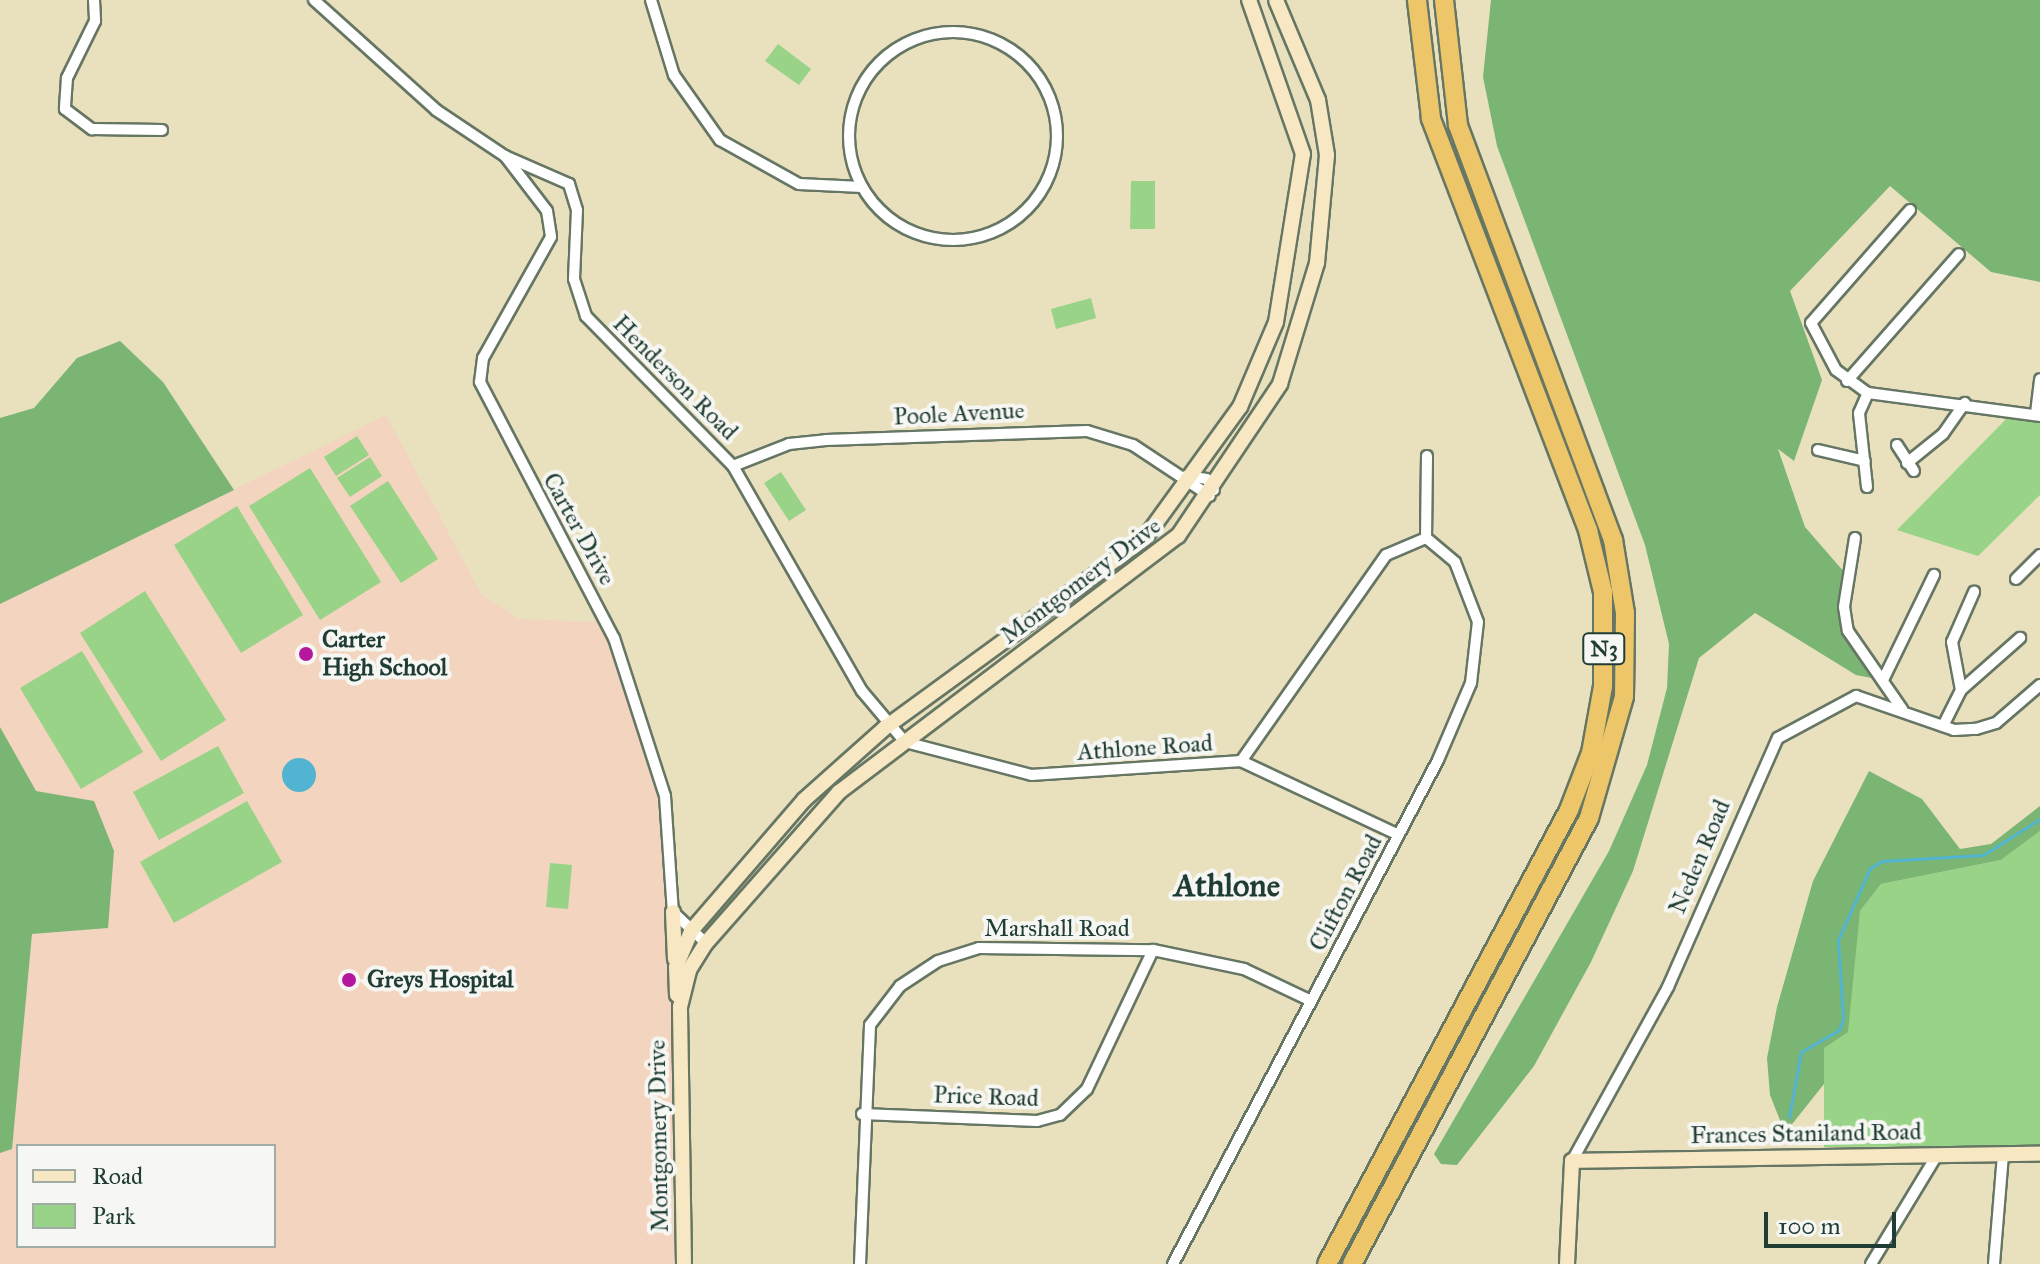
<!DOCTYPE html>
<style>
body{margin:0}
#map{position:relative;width:2040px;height:1264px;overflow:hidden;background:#e9e0be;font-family:"IM FELL Great Primer",serif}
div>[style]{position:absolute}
.built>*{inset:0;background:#f3d4bf}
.green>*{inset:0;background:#98d387}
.forest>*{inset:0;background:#7ab574}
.water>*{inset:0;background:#52b4d1}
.round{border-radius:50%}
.stream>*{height:3px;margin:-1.5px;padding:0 1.5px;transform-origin:1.5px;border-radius:1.5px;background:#52b4d1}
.roads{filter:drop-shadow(2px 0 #667664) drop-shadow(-2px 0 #667664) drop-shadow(0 2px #667664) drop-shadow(0 -2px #667664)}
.street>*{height:10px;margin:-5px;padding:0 5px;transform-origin:5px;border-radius:5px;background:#fff}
.street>.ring{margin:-5px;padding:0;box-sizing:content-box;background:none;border:10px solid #fff;border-radius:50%}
.secondary>*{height:14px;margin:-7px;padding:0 7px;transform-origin:7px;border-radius:7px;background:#f7e8c3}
.highway>*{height:18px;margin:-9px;padding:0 9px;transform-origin:9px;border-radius:9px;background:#ecc669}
.dots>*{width:22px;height:22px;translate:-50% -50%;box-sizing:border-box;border:4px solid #f6f6f2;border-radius:50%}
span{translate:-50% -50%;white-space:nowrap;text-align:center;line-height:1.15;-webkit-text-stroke:8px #f6f6f2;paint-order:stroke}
.shield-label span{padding:2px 6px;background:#f6f6f2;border:2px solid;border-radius:6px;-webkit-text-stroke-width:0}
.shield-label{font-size:22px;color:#1f3d34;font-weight:700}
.street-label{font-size:24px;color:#1f3d34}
.poi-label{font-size:24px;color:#1f3d34;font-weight:700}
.left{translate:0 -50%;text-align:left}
.district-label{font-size:32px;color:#1f3d34;font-weight:700}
.legend{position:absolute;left:16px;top:1144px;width:260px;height:104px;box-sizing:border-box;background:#f6f6f2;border:2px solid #a0aca6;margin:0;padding:10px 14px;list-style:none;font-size:24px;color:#1f3d34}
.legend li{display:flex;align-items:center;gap:16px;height:40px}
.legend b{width:40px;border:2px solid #a0aca6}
.scale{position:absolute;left:1764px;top:1212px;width:132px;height:36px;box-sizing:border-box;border:4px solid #1f3d34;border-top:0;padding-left:10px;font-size:24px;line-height:28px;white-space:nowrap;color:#1f3d34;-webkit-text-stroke:6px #f6f6f2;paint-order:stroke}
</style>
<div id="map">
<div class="built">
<div style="clip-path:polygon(evenodd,386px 415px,481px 594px,519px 619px,601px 622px,645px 743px,660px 787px,670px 915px,674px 1264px,0 1264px,0 423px,99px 556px,386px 415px,18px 1146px,274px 1146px,274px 1246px,18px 1246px,18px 1146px)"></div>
</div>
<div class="green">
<div style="clip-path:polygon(778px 44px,811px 69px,799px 85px,765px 61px)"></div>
<div style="clip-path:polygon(1131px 181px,1155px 181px,1155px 229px,1130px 229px)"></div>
<div style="clip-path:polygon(1091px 298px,1096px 318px,1056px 329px,1051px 309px)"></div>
<div style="clip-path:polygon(2014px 411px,2040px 420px,2040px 495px,1978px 556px,1897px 530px)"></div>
<div style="clip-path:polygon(357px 436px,369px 455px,336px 476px,324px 457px)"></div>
<div style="clip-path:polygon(370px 457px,382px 476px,350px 497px,337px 478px)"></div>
<div style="clip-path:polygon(310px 468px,381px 582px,320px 620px,249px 506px)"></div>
<div style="clip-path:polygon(781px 472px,806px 510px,789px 521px,764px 483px)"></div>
<div style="clip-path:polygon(388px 481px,438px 559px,401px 583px,350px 506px)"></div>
<div style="clip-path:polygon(237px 506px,303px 615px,241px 653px,174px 545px)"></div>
<div style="clip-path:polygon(145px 591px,226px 720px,161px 761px,80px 633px)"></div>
<div style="clip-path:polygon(82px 651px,143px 752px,81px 789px,20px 688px)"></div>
<div style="clip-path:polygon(218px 746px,244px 793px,159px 840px,133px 792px)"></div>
<div style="clip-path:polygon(247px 801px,282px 862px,174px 923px,140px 862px)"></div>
<div style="clip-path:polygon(2040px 831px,2040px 1146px,1824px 1147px,1824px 1048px,1860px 911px,1881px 884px,2001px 860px)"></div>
<div style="clip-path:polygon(550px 863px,572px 865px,568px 909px,546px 907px)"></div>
</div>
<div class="forest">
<div style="clip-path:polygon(1491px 0,2040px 0,2040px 282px,1991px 272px,1890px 186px,1790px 291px,1822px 380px,1794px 461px,1778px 449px,1805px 527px,1845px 573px,1851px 633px,1882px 680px,1856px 675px,1755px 613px,1699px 658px,1633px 871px,1591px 962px,1534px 1066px,1457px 1165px,1441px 1164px,1434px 1154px,1609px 851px,1647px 765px,1667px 688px,1669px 644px,1645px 545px,1497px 146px,1483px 77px)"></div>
<div style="clip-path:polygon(120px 341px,163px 382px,234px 490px,0 604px,0 418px,34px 408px,77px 358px)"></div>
<div style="clip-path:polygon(0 727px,36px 791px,94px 801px,114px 851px,108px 928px,32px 934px,12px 1149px,0 1153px)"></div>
<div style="clip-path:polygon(1869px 771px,1922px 799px,1960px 849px,1991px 844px,2040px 806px,2040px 831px,2001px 860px,1881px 884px,1860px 911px,1848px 1032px,1824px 1048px,1824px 1084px,1785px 1133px,1770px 1095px,1767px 1058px,1777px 1007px,1813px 881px)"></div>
</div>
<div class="water">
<div class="round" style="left:282px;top:758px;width:34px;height:34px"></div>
</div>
<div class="stream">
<div style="left:1789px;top:1117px;width:66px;rotate:-79.5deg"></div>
<div style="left:1801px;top:1052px;width:44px;rotate:-30.1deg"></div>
<div style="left:1839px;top:1030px;width:12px;rotate:-70deg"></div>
<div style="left:1843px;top:1019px;width:79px;rotate:-93.6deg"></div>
<div style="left:1838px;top:940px;width:79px;rotate:-66deg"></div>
<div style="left:1870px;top:868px;width:14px;rotate:-30deg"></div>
<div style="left:1882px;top:861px;width:101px;rotate:-3.4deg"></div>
<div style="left:1983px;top:855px;width:67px;rotate:-32.3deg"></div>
</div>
<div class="roads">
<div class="street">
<div style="left:94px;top:0;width:21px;rotate:87deg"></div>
<div style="left:95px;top:21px;width:64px;rotate:116.2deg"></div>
<div style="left:67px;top:78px;width:31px;rotate:94deg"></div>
<div style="left:65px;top:109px;width:34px;rotate:37deg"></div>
<div style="left:92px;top:129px;width:70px;rotate:0.8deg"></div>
<div style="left:314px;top:0;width:164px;rotate:42deg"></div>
<div style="left:436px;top:110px;width:83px;rotate:33.7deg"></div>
<div style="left:505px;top:156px;width:69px;rotate:52.6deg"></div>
<div style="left:547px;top:211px;width:26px;rotate:81deg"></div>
<div style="left:551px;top:237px;width:139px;rotate:119.3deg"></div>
<div style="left:483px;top:358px;width:24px;rotate:97deg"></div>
<div style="left:480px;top:382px;width:289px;rotate:62.4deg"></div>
<div style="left:614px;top:638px;width:166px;rotate:72.1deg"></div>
<div style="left:665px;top:796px;width:116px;rotate:86.1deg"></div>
<div style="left:673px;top:912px;width:45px;rotate:43.2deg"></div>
<div style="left:651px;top:0;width:78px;rotate:73deg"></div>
<div style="left:674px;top:75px;width:80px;rotate:54.7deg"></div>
<div style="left:720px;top:140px;width:90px;rotate:29.1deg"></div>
<div style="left:799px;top:184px;width:63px;rotate:2.7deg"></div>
<div class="ring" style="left:849px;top:32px;width:198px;height:198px"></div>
<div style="left:505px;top:156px;width:70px;rotate:23.6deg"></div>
<div style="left:569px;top:184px;width:27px;rotate:73deg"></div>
<div style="left:577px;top:210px;width:69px;rotate:92.5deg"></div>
<div style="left:574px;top:279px;width:39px;rotate:72deg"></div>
<div style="left:586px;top:316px;width:210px;rotate:45.6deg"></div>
<div style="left:733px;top:466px;width:259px;rotate:60.2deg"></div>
<div style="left:862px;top:691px;width:67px;rotate:49.9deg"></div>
<div style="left:905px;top:742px;width:131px;rotate:14.6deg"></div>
<div style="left:1032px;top:775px;width:209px;rotate:-3.8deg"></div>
<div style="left:1241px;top:761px;width:174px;rotate:25.1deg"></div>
<div style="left:1910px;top:210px;width:150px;rotate:131.2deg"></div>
<div style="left:1811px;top:323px;width:53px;rotate:62deg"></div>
<div style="left:1836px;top:370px;width:39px;rotate:36deg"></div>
<div style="left:1868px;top:393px;width:174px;rotate:7.6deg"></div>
<div style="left:1847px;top:381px;width:169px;rotate:-48.6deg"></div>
<div style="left:2036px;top:413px;width:34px;rotate:-83deg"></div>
<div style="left:1897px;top:445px;width:31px;rotate:57deg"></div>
<div style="left:1818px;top:450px;width:48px;rotate:13.2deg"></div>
<div style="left:1907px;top:463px;width:46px;rotate:-38.9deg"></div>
<div style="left:1943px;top:434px;width:38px;rotate:-55deg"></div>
<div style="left:733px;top:466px;width:60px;rotate:-21.4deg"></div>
<div style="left:789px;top:444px;width:37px;rotate:-6deg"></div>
<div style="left:826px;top:440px;width:261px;rotate:-2deg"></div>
<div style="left:1087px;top:431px;width:48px;rotate:16.9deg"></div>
<div style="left:1133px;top:445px;width:92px;rotate:33.5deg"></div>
<div style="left:1186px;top:476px;width:21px;rotate:8deg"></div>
<div style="left:1207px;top:479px;width:13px;rotate:58deg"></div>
<div style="left:1867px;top:487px;width:74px;rotate:-96.2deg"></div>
<div style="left:1859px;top:413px;width:22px;rotate:-66deg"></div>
<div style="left:1426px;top:538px;width:82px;rotate:-89.3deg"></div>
<div style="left:1855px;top:538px;width:70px;rotate:99.1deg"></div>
<div style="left:1844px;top:607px;width:24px;rotate:81deg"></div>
<div style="left:1848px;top:631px;width:95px;rotate:55.3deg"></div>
<div style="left:2016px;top:579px;width:34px;rotate:-45deg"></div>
<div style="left:1883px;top:680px;width:117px;rotate:-64.1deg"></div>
<div style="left:1961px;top:690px;width:49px;rotate:-100.6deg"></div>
<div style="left:1952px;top:642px;width:55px;rotate:-66.3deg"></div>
<div style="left:1943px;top:726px;width:40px;rotate:-63.4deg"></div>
<div style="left:1961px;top:690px;width:79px;rotate:-41.4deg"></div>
<div style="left:862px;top:1114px;width:175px;rotate:2.3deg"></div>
<div style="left:1037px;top:1121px;width:24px;rotate:-15deg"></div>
<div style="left:1060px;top:1115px;width:37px;rotate:-44deg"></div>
<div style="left:1087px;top:1089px;width:154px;rotate:-64.6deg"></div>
<div style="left:1572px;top:1161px;width:199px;rotate:-61.1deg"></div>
<div style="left:1668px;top:987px;width:272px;rotate:-66.2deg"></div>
<div style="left:1778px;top:738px;width:89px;rotate:-28.3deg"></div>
<div style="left:1856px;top:696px;width:104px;rotate:19.1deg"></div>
<div style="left:1954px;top:730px;width:22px;rotate:-3deg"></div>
<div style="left:1976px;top:729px;width:21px;rotate:-17deg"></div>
<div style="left:1996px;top:723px;width:58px;rotate:-40.8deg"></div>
<div style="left:860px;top:1264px;width:239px;rotate:-87.6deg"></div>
<div style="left:870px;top:1025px;width:49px;rotate:-52.4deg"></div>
<div style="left:900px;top:986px;width:45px;rotate:-33.3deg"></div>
<div style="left:938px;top:961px;width:43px;rotate:-17.6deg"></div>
<div style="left:979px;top:948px;width:174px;rotate:0.7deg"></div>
<div style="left:1153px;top:950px;width:93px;rotate:11.8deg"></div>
<div style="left:1244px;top:969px;width:74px;rotate:25.5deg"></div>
<div style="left:1173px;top:1264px;width:569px;rotate:-62.26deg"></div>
<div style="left:1438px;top:760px;width:84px;rotate:-66.8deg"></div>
<div style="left:1471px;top:683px;width:61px;rotate:-83.5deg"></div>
<div style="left:1478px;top:622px;width:64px;rotate:-111deg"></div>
<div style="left:1455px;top:562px;width:38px;rotate:-140deg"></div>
<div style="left:1426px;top:538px;width:43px;rotate:157deg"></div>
<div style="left:1386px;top:555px;width:252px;rotate:125.1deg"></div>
<div style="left:1871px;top:1264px;width:127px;rotate:-58.8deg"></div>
<div style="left:1994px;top:1264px;width:110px;rotate:-85.3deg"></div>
</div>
<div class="secondary">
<div style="left:673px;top:912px;width:47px;rotate:87.6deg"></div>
<div style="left:677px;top:995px;width:28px;rotate:-92deg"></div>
<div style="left:676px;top:967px;width:39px;rotate:-67deg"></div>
<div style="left:691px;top:931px;width:173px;rotate:-49.2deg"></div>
<div style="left:804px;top:800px;width:110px;rotate:-41.7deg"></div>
<div style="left:886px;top:727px;width:321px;rotate:-36.1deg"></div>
<div style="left:1145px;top:538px;width:162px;rotate:-54.1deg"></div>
<div style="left:1240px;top:407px;width:92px;rotate:-67deg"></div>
<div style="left:1276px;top:322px;width:170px;rotate:-80.9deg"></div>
<div style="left:1303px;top:154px;width:163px;rotate:-109.3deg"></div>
<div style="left:684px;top:1264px;width:257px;rotate:-90.9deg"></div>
<div style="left:680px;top:1007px;width:38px;rotate:-76deg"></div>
<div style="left:689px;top:970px;width:32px;rotate:-58deg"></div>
<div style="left:706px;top:943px;width:201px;rotate:-48.6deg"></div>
<div style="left:839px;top:792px;width:425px;rotate:-37.1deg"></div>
<div style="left:1178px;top:536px;width:183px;rotate:-56.1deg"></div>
<div style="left:1280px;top:384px;width:127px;rotate:-73deg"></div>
<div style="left:1317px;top:263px;width:108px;rotate:-84.7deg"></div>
<div style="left:1327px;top:155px;width:56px;rotate:-99.3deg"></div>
<div style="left:1318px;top:100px;width:108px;rotate:-112.8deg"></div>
<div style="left:1567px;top:1264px;width:103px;rotate:-87.2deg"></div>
<div style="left:1572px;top:1161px;width:468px;rotate:-0.9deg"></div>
</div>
<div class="highway">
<div style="left:1327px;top:1264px;width:514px;rotate:-61.94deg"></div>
<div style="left:1569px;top:810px;width:61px;rotate:-68.9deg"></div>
<div style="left:1591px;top:753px;width:68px;rotate:-79.8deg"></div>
<div style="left:1603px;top:686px;width:94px;rotate:-90deg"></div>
<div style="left:1603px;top:592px;width:64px;rotate:-103.6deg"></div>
<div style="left:1588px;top:530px;width:441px;rotate:-110.9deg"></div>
<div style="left:1431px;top:118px;width:119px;rotate:-96.8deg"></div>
<div style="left:1352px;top:1264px;width:505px;rotate:-62.01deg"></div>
<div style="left:1589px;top:818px;width:126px;rotate:-73.9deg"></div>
<div style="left:1624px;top:697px;width:84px;rotate:-89.3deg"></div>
<div style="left:1625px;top:613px;width:74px;rotate:-99.3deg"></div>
<div style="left:1613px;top:540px;width:443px;rotate:-110.5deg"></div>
<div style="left:1458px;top:125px;width:126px;rotate:-96.4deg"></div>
</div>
</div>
<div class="dots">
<div style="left:306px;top:654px;background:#b5179e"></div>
<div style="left:349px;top:980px;background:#b5179e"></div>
</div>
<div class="shield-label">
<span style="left:1604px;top:649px">N3</span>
</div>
<div class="street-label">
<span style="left:675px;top:378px;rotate:45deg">Henderson Road</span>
<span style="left:959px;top:414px;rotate:-3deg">Poole Avenue</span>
<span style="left:579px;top:529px;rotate:61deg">Carter Drive</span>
<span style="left:1081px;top:581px;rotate:-37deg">Montgomery Drive</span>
<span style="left:1145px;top:748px;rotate:-4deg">Athlone Road</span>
<span style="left:1700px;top:857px;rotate:-67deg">Neden Road</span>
<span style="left:1346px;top:893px;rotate:-62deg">Clifton Road</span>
<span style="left:1057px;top:929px">Marshall Road</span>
<span style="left:986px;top:1097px;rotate:2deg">Price Road</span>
<span style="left:1806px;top:1134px;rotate:-1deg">Frances Staniland Road</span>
<span style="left:659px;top:1136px;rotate:-91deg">Montgomery Drive</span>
</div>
<div class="poi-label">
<span class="left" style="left:322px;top:654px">Carter<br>High School</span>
<span class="left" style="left:367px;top:980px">Greys Hospital</span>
</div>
<div class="district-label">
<span style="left:1227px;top:886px">Athlone</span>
</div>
<ul class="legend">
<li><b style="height:10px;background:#f7e8c3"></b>Road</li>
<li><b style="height:22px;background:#98d387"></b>Park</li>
</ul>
<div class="scale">100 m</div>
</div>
